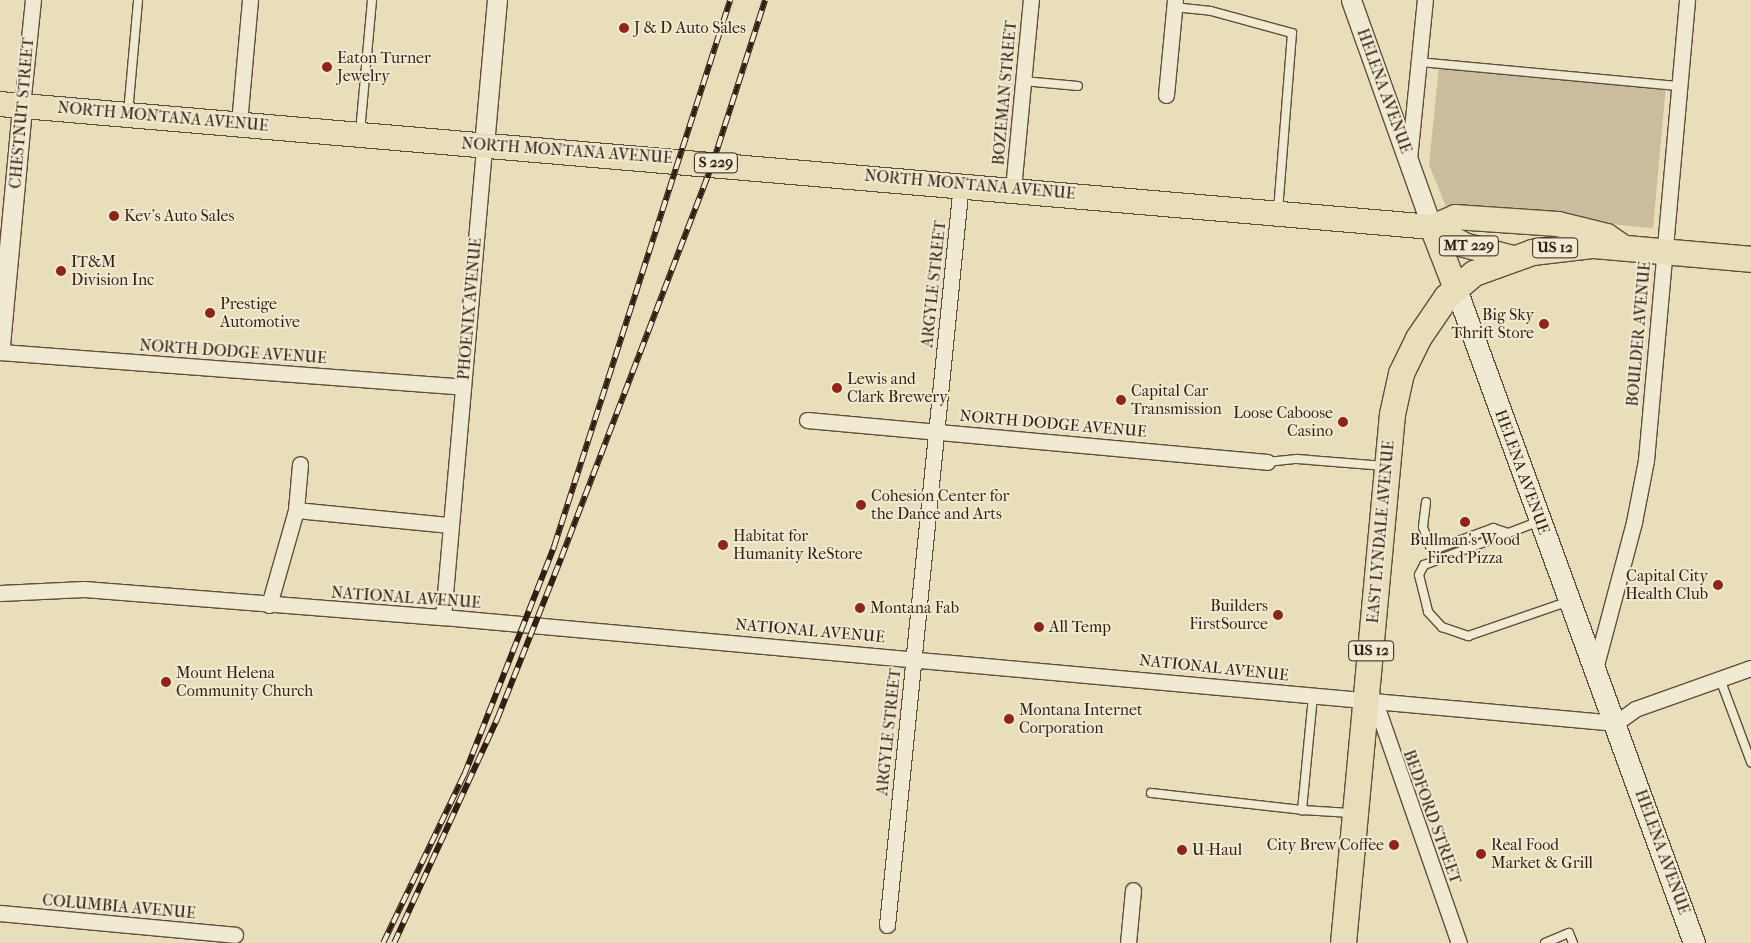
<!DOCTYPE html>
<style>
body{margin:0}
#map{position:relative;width:1751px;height:943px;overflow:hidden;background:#e8deba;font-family:"IM FELL French Canon",serif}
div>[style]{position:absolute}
.green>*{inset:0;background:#c9bd9e}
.roads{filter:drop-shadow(1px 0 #604e3d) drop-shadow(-1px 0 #604e3d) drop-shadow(0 1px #604e3d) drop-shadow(0 -1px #604e3d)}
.service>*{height:8px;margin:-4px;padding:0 4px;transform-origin:4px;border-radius:4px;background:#f0ead2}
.minor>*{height:15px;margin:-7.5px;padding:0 7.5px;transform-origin:7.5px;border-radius:7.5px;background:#f0ead2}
.tertiary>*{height:19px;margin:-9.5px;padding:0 9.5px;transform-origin:9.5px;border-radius:9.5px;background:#f0ead2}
.secondary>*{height:21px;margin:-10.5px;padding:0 10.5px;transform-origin:10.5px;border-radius:10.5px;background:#f0ead2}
.primary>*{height:24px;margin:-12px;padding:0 12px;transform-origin:12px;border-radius:12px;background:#e8deba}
.trunk>*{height:25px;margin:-12.5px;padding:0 12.5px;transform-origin:12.5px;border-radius:12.5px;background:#e8deba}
.rail>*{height:5.5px;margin-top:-2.75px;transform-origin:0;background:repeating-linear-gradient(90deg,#f0ead2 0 11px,#331e13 0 22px);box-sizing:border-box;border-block:1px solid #331e13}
.dots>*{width:14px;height:14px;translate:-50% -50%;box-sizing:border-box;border:2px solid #f0ead2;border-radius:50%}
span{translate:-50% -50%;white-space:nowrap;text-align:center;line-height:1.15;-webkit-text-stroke:4px #f0ead2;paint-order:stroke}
.shield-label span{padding:1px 4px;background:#f0ead2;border:1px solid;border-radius:4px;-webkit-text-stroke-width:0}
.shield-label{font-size:15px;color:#331e13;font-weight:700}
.poi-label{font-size:16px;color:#331e13}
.left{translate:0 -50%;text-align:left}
.right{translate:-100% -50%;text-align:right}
.street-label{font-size:16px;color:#331e13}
</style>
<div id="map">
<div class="green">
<div style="clip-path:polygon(1439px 66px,1666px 85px,1653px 228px,1447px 209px,1429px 165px)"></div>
</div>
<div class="roads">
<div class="service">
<div style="left:1174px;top:7px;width:37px;rotate:6deg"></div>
<div style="left:1211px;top:11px;width:84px;rotate:15.2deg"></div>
<div style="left:1292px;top:33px;width:179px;rotate:94.5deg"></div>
<div style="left:1419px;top:62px;width:261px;rotate:5.3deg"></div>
<div style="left:1023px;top:81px;width:55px;rotate:5.2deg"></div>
<div style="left:128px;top:113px;width:113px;rotate:-84.9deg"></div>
<div style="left:360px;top:132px;width:133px;rotate:-84.8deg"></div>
<div style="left:1267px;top:462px;width:30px;rotate:-6deg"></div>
<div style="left:1297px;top:459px;width:88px;rotate:4.5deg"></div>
<div style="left:1426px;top:502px;width:25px;rotate:97deg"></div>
<div style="left:1423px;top:527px;width:20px;rotate:70deg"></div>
<div style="left:1430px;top:546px;width:9px;rotate:13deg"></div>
<div style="left:1439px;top:548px;width:58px;rotate:-20.3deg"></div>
<div style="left:1493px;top:528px;width:16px;rotate:18deg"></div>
<div style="left:1540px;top:521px;width:124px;rotate:159.2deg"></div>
<div style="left:1424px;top:565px;width:11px;rotate:117deg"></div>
<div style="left:1419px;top:575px;width:38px;rotate:76deg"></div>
<div style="left:1428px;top:612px;width:21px;rotate:47deg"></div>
<div style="left:1442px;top:627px;width:28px;rotate:19deg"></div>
<div style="left:1468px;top:636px;width:105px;rotate:-19deg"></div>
<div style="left:1720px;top:679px;width:89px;rotate:69.5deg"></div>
<div style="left:1313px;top:696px;width:115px;rotate:95.5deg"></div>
<div style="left:1302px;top:810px;width:49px;rotate:3.5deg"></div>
<div style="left:1151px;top:793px;width:152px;rotate:6.4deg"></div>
<div style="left:1545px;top:943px;width:26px;rotate:-23deg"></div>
<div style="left:1569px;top:933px;width:11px;rotate:68deg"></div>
</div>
<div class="minor">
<div style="left:1166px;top:95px;width:95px;rotate:-84.6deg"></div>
<div style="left:22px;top:106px;width:107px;rotate:-84.1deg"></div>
<div style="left:239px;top:123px;width:123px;rotate:-84.9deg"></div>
<div style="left:1409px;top:159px;width:160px;rotate:-84.3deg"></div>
<div style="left:1013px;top:189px;width:190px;rotate:-84.6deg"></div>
<div style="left:0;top:352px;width:464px;rotate:4.3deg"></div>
<div style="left:807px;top:420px;width:462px;rotate:5.2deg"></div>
<div style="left:296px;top:510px;width:155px;rotate:5.6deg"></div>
<div style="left:0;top:593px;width:84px;rotate:-2.7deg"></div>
<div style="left:84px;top:589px;width:360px;rotate:4.5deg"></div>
<div style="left:443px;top:617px;width:1178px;rotate:5.16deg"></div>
<div style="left:1616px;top:723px;width:24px;rotate:-36deg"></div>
<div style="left:1635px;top:709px;width:123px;rotate:-19.5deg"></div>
<div style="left:269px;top:605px;width:99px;rotate:-74.1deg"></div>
<div style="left:296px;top:510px;width:46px;rotate:-85deg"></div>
<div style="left:443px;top:617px;width:474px;rotate:-85deg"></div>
<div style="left:1596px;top:665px;width:148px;rotate:-75.1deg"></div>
<div style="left:1634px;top:522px;width:63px;rotate:-79deg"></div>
<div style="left:1646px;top:460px;width:462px;rotate:-84.9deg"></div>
<div style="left:1375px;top:702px;width:255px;rotate:70.8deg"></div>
<div style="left:0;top:913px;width:236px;rotate:5.3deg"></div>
<div style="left:887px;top:925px;width:745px;rotate:-84.3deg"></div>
<div style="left:1128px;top:943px;width:53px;rotate:-84.6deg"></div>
</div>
<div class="tertiary">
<div style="left:1351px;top:0;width:241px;rotate:70.4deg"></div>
<div style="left:484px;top:145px;width:146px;rotate:-84.9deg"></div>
<div style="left:0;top:345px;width:240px;rotate:-84.7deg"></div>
</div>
<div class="secondary">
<div style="left:1456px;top:289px;width:696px;rotate:70deg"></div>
</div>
<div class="primary">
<div style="left:0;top:104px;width:1437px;rotate:4.91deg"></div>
<div style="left:1432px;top:227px;width:37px;rotate:29deg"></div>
<div style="left:1464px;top:245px;width:47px;rotate:14.9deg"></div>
<div style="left:1432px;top:227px;width:25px;rotate:-23deg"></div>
<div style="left:1455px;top:217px;width:103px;rotate:3.9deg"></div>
<div style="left:1558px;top:224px;width:50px;rotate:13.8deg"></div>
<div style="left:1607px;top:236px;width:16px;rotate:35deg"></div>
<div style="left:1432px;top:227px;width:66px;rotate:68.8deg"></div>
</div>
<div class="trunk">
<div style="left:1343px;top:943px;width:531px;rotate:-84.71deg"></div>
<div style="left:1392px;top:414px;width:42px;rotate:-77.6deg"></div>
<div style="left:1401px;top:373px;width:39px;rotate:-64deg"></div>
<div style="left:1418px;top:338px;width:50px;rotate:-55.7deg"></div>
<div style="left:1446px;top:297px;width:37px;rotate:-41deg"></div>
<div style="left:1474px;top:273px;width:62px;rotate:-19.9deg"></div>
<div style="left:1532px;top:252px;width:60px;rotate:-6.7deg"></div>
<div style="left:1592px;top:245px;width:160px;rotate:5deg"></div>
</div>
</div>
<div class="rail">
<div style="left:383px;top:943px;width:187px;rotate:-64.3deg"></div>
<div style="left:464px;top:775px;width:246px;rotate:-68.5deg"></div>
<div style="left:554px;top:546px;width:574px;rotate:-72.13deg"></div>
<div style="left:394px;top:943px;width:247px;rotate:-65.3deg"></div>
<div style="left:497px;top:719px;width:173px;rotate:-68.3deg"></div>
<div style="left:561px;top:558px;width:418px;rotate:-69deg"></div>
<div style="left:711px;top:168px;width:176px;rotate:-72.2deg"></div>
</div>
<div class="dots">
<div style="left:624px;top:28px;background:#8f2418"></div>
<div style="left:327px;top:67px;background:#8f2418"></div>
<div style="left:114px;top:216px;background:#8f2418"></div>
<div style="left:61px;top:271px;background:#8f2418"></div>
<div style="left:210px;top:313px;background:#8f2418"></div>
<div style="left:1544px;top:324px;background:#8f2418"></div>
<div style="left:837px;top:388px;background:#8f2418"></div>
<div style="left:1121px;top:400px;background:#8f2418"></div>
<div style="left:1343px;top:422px;background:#8f2418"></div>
<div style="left:861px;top:505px;background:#8f2418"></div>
<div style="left:1465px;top:522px;background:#8f2418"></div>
<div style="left:723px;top:545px;background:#8f2418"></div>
<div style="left:1718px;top:585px;background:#8f2418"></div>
<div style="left:860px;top:608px;background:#8f2418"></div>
<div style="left:1278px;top:615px;background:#8f2418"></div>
<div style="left:1039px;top:627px;background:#8f2418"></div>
<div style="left:166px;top:682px;background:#8f2418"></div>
<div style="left:1009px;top:719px;background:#8f2418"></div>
<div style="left:1394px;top:845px;background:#8f2418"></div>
<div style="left:1182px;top:850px;background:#8f2418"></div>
<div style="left:1481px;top:854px;background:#8f2418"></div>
</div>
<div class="shield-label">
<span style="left:716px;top:163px">S 229</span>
<span style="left:1469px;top:246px">MT 229</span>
<span style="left:1555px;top:248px">US 12</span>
<span style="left:1371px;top:651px">US 12</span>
</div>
<div class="poi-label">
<span class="left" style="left:634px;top:28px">J &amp; D Auto Sales</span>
<span class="left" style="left:337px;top:67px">Eaton Turner<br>Jewelry</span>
<span class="left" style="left:124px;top:216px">Kev's Auto Sales</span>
<span class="left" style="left:71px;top:271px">IT&amp;M<br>Division Inc</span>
<span class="left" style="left:220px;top:313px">Prestige<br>Automotive</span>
<span class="right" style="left:1534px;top:324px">Big Sky<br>Thrift Store</span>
<span class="left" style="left:847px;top:388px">Lewis and<br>Clark Brewery</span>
<span class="left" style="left:1131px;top:400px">Capital Car<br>Transmission</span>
<span class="right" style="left:1333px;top:422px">Loose Caboose<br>Casino</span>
<span class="left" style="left:871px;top:505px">Cohesion Center for<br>the Dance and Arts</span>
<span class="left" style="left:733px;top:545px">Habitat for<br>Humanity ReStore</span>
<span style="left:1465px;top:549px">Bullman's Wood<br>Fired Pizza</span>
<span class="right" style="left:1708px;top:585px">Capital City<br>Health Club</span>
<span class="right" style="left:1268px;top:615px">Builders<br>FirstSource</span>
<span class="left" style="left:870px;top:608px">Montana Fab</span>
<span class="left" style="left:1049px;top:627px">All Temp</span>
<span class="left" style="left:176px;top:682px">Mount Helena<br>Community Church</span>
<span class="left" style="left:1019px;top:719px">Montana Internet<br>Corporation</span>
<span class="right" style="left:1384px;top:845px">City Brew Coffee</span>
<span class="left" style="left:1491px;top:854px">Real Food<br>Market &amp; Grill</span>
<span class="left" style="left:1192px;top:850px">U-Haul</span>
</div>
<div class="street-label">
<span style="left:1384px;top:91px;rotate:70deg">HELENA AVENUE</span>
<span style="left:1005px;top:93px;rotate:-85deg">BOZEMAN STREET</span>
<span style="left:22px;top:113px;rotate:-85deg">CHESTNUT STREET</span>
<span style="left:163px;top:117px;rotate:5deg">NORTH MONTANA AVENUE</span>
<span style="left:567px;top:151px;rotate:4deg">NORTH MONTANA AVENUE</span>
<span style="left:970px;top:185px;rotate:5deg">NORTH MONTANA AVENUE</span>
<span style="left:934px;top:284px;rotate:-84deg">ARGYLE STREET</span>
<span style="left:470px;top:309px;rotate:-85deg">PHOENIX AVENUE</span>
<span style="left:1639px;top:334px;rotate:-85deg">BOULDER AVENUE</span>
<span style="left:233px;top:352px;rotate:4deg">NORTH DODGE AVENUE</span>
<span style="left:1053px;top:424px;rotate:5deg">NORTH DODGE AVENUE</span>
<span style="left:1522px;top:472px;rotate:70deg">HELENA AVENUE</span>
<span style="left:1381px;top:532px;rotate:-85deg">EAST LYNDALE AVENUE</span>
<span style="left:406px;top:598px;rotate:4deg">NATIONAL AVENUE</span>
<span style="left:810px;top:631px;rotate:5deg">NATIONAL AVENUE</span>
<span style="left:1214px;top:668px;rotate:6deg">NATIONAL AVENUE</span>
<span style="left:889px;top:732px;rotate:-84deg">ARGYLE STREET</span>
<span style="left:1432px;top:817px;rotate:70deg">BEDFORD STREET</span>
<span style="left:1662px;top:852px;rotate:70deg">HELENA AVENUE</span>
<span style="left:119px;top:907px;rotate:5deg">COLUMBIA AVENUE</span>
</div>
</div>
